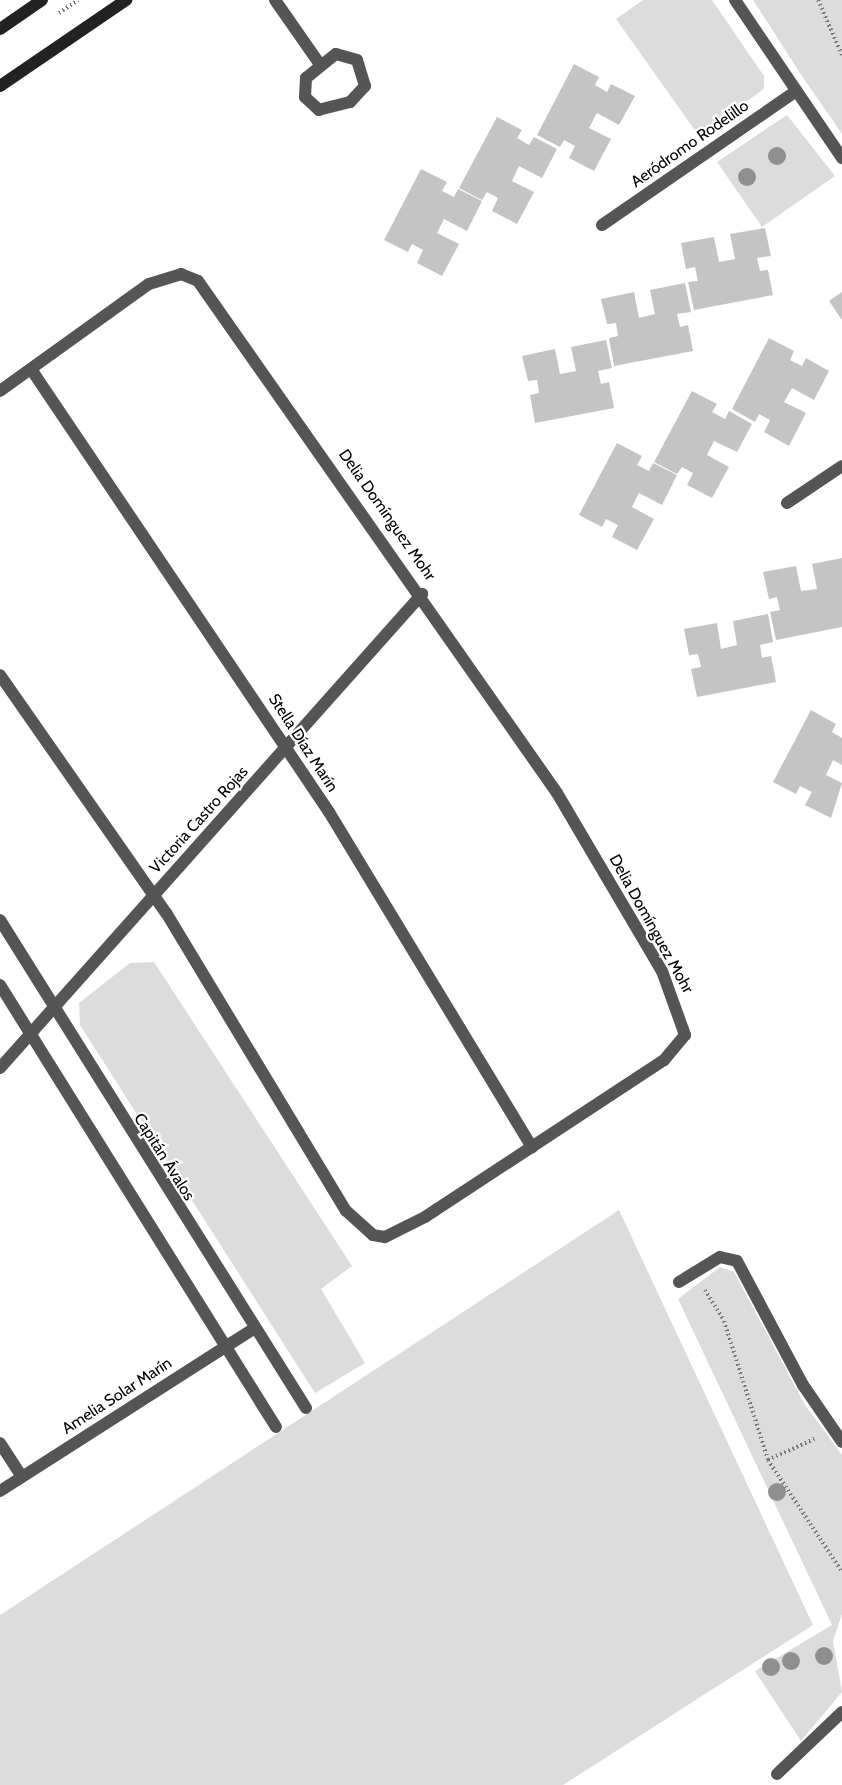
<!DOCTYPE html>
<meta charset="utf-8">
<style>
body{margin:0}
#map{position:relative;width:842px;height:1785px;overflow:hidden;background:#fff;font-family:Cabin,sans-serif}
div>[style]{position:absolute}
.green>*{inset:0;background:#dcdcdc}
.building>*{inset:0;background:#c4c4c4}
.path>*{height:4px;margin-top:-2px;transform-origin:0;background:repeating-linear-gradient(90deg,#777 0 1.5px,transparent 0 4.5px)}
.minor>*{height:12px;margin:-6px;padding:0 6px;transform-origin:6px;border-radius:6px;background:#555}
.secondary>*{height:12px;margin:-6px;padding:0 6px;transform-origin:6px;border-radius:6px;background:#222}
.trees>*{width:18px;height:18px;margin:-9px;border-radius:50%;background:#8f8f8f}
span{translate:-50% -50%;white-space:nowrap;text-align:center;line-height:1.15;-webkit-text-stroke:4.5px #fff;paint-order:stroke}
.street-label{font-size:16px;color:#000}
</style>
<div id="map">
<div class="green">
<div style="clip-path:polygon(643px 0,712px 0,764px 76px,764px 89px,699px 136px,616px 19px)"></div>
<div style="clip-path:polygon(753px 0,842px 0,842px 134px,802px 76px)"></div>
<div style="clip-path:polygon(787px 115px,835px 176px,762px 227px,717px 162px)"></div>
<div style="clip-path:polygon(154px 962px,352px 1266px,321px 1289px,365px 1363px,315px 1393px,80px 1025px,79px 1003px,130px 963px)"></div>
<div style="clip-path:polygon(619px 1210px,813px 1625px,563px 1785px,0 1785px,0 1615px)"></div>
<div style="clip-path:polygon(720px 1267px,734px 1272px,805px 1405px,842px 1455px,842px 1614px,833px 1641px,842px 1692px,801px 1741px,755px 1671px,832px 1625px,678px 1299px)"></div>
</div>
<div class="building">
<div style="clip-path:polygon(574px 64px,599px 77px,595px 85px,607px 92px,611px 84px,635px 96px,619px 125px,597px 113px,589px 128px,611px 139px,594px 171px,569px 158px,575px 146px,564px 140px,560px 147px,537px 135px)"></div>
<div style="clip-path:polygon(497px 117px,522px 130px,517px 138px,529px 145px,534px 137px,557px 149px,542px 178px,519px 166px,512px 181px,534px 192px,517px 224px,492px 211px,498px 198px,487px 192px,482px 200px,459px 188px)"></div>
<div style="clip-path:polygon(421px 169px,447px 182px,442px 191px,454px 197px,458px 189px,482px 201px,467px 231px,444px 219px,437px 233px,459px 244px,442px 276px,417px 263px,423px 250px,412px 244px,408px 252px,384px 240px)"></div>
<div style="clip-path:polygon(765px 228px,771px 256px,757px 258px,760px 271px,768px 270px,773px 295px,694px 310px,688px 282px,698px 281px,695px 267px,686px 269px,681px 243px,714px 237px,719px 262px,735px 259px,730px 234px)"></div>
<div style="clip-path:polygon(685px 283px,691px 312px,677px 314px,680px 327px,688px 325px,693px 351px,614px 366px,609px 338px,618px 336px,616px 323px,607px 324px,601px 299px,634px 292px,639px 318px,655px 314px,650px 290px)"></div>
<div style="clip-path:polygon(842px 292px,842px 320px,829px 301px)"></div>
<div style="clip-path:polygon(769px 338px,794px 351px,790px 360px,802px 366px,806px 358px,829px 371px,814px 400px,792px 388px,784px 402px,806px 413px,789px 446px,764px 432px,770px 420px,759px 414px,755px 422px,732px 409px)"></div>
<div style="clip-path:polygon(606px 340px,612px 368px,598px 371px,601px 384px,609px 382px,614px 408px,535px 423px,530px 395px,539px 393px,537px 380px,528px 381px,522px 356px,555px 349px,560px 374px,576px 371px,571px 347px)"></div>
<div style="clip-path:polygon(692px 391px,717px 404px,712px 412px,725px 419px,729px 411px,752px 424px,737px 452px,714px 441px,707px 455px,729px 467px,712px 498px,687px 485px,693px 473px,682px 467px,677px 474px,654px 462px)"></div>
<div style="clip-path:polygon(617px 443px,642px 456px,637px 465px,649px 471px,653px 463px,677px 475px,662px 505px,639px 493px,632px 507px,654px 519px,637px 550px,612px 537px,618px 525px,606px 519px,602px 527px,579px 515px)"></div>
<div style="clip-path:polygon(842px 558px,842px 627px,776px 640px,770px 612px,780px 610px,777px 597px,769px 599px,763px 572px,796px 566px,801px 591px,817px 589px,812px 564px)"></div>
<div style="clip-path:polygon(768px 614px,773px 642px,760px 645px,762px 658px,771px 656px,776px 682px,697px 697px,691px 669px,701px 667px,698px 654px,689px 655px,684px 629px,717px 623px,721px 649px,737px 645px,733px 621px)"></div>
<div style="clip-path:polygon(811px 710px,836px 724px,832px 732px,842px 738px,842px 765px,833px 760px,826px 775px,842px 783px,831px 818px,805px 805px,812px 792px,800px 786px,796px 794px,773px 782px)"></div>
</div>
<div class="path">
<div style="left:818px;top:0;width:60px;rotate:66.4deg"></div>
<div style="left:59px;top:13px;width:23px;rotate:-34deg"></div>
<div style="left:705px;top:1290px;width:36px;rotate:58deg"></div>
<div style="left:724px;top:1321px;width:146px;rotate:72.4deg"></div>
<div style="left:768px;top:1460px;width:134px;rotate:56.5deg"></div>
<div style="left:768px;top:1460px;width:51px;rotate:-24.5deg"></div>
</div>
<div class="minor">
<div style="left:275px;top:0;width:77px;rotate:55.1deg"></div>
<div style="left:735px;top:0;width:191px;rotate:55.9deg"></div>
<div style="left:336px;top:54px;width:22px;rotate:16deg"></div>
<div style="left:357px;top:60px;width:27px;rotate:73deg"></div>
<div style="left:365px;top:86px;width:22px;rotate:133deg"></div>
<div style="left:350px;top:102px;width:32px;rotate:166deg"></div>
<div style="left:319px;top:110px;width:19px;rotate:-137deg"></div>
<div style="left:305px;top:97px;width:19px;rotate:-87deg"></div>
<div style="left:306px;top:78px;width:38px;rotate:-39deg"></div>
<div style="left:602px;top:225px;width:236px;rotate:-34.6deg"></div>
<div style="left:31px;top:369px;width:534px;rotate:56.07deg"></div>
<div style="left:329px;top:812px;width:392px;rotate:58.8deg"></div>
<div style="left:0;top:391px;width:183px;rotate:-35.7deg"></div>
<div style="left:149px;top:284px;width:34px;rotate:-17deg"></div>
<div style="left:181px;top:274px;width:18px;rotate:22deg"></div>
<div style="left:198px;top:281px;width:625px;rotate:54.96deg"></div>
<div style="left:557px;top:793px;width:207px;rotate:59.5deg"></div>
<div style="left:662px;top:971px;width:68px;rotate:70.2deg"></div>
<div style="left:685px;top:1035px;width:33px;rotate:130deg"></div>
<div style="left:664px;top:1060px;width:286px;rotate:146.7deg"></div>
<div style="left:425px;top:1217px;width:45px;rotate:153.4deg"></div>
<div style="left:385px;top:1237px;width:12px;rotate:-171deg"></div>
<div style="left:373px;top:1235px;width:36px;rotate:-138deg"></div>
<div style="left:346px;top:1211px;width:348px;rotate:-121.1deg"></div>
<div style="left:166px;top:913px;width:290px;rotate:-124.9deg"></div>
<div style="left:787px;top:503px;width:66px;rotate:-33.9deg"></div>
<div style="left:0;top:920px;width:576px;rotate:57.91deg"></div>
<div style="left:0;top:985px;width:521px;rotate:58.02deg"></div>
<div style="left:0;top:1068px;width:635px;rotate:-48.32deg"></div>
<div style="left:679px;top:1282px;width:48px;rotate:-31.4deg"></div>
<div style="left:720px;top:1257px;width:17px;rotate:13deg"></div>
<div style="left:737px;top:1261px;width:140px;rotate:62deg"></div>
<div style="left:803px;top:1385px;width:69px;rotate:55.6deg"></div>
<div style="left:0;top:1443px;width:40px;rotate:57.1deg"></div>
<div style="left:0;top:1491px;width:300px;rotate:-32.6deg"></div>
<div style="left:777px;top:1774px;width:90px;rotate:-43.6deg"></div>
</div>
<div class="secondary">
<div style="left:0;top:29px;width:51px;rotate:-34.6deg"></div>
<div style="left:0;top:86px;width:153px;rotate:-34.3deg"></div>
</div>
<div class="trees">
<div style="left:777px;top:156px"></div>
<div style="left:747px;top:177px"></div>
<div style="left:777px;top:1492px"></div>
<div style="left:824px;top:1656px"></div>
<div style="left:791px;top:1661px"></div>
<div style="left:771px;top:1667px"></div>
</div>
<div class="street-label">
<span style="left:690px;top:144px;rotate:-35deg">Aeródromo Rodelillo</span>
<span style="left:387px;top:515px;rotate:55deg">Delia Domínguez Mohr</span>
<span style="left:303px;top:743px;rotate:57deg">Stella Díaz Marín</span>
<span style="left:199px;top:820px;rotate:-48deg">Victoria Castro Rojas</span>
<span style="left:651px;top:924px;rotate:61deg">Delia Domínguez Mohr</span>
<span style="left:164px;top:1157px;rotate:58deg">Capitán Ávalos</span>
<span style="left:117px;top:1396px;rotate:-33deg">Amelia Solar Marín</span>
</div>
</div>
